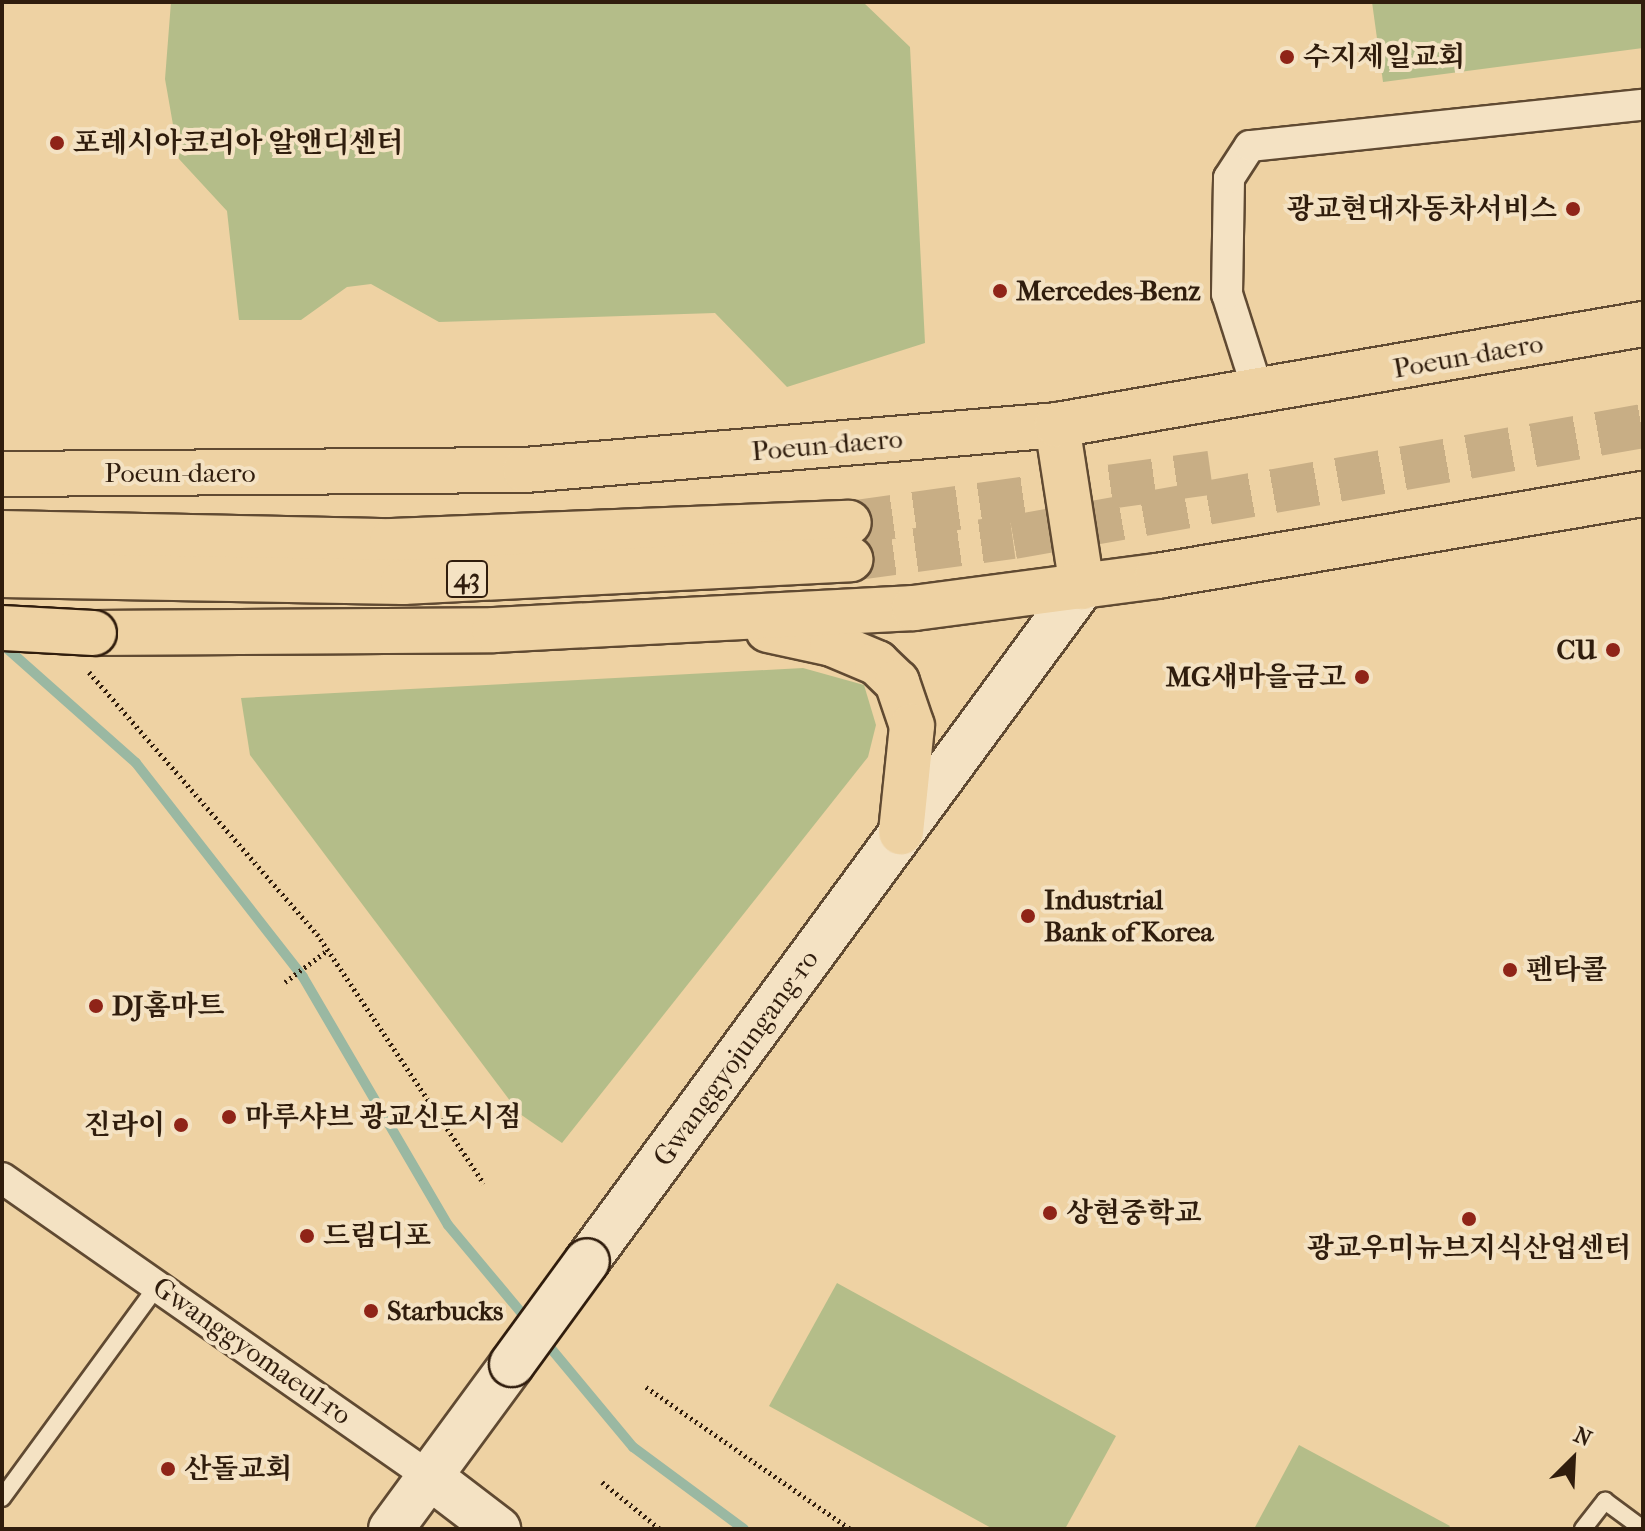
<!DOCTYPE html>
<meta charset="utf-8">
<style>
body{margin:0}
#map{position:relative;width:1645px;height:1531px;overflow:hidden;background:#eed2a3;font-family:"IM FELL French Canon","Noto Serif KR",serif}
div>[style]{position:absolute}
.green>*{inset:0;background:#b4bd89}
.stream>*{height:10px;margin:-5px;padding:0 5px;transform-origin:5px;border-radius:5px;background:#9ab8a2}
.primary-tunnel>*{height:44px;margin-top:-22px;transform-origin:0;background:repeating-linear-gradient(90deg,#c8ae85 0 44px,transparent 0 66px)}
.path>*{height:5px;margin-top:-2.5px;transform-origin:0;background:repeating-linear-gradient(90deg,#301d0d 0 2px,transparent 0 6px)}
.roads{filter:drop-shadow(2px 0 #604a32) drop-shadow(-2px 0 #604a32) drop-shadow(0 2px #604a32) drop-shadow(0 -2px #604a32)}
.lane>*{height:16px;margin:-8px;padding:0 8px;transform-origin:8px;border-radius:8px;background:#f4e2c3}
.street>*{height:30px;margin:-15px;padding:0 15px;transform-origin:15px;border-radius:15px;background:#f4e2c3}
.secondary>*{height:44px;margin:-22px;padding:0 22px;transform-origin:22px;border-radius:22px;background:#f4e2c3}
.primary>*{height:44px;margin:-22px;padding:0 22px;transform-origin:22px;border-radius:22px;background:#eed2a3}
.bridges{filter:drop-shadow(2px 0 #301d0d) drop-shadow(-2px 0 #301d0d) drop-shadow(0 2px #301d0d) drop-shadow(0 -2px #301d0d)}
.secondary-bridge>*{height:44px;margin:-22px;padding:0 22px;transform-origin:22px;border-radius:22px;background:#f4e2c3}
.primary-bridge>*{height:44px;margin:-22px;padding:0 22px;transform-origin:22px;border-radius:22px;background:#eed2a3}
.dots>*{width:22px;height:22px;translate:-50% -50%;box-sizing:border-box;border:4px solid #f4e2c3;border-radius:50%}
span{translate:-50% -50%;white-space:nowrap;text-align:center;line-height:1.15;-webkit-text-stroke:8px #f4e2c3;paint-order:stroke}
.shield-label span{padding:2px 6px;background:#f4e2c3;border:2px solid;border-radius:6px;-webkit-text-stroke-width:0}
.shield-label{font-size:26px;color:#301d0d;font-weight:700}
.poi-label{font-size:28px;color:#301d0d;font-weight:700}
.left{translate:0 -50%;text-align:left}
.right{translate:-100% -50%;text-align:right}
.street-label{font-size:28px;color:#301d0d}
.frame{position:absolute;inset:0;border:4px solid #301d0d;pointer-events:none}
.north{position:absolute;left:1533px;top:1419px;width:80px;height:80px;-webkit-text-stroke:6px #f4e2c3;paint-order:stroke;rotate:24deg;font-size:22px;font-weight:700;line-height:32px;text-align:center;color:#301d0d}
.north::after{content:'';display:block;margin:auto;width:28px;height:36px;background:#301d0d;clip-path:polygon(50% 0,100% 100%,50% 72%,0 100%)}
</style>
<div id="map">
<div class="green">
<div style="clip-path:polygon(171px 2px,863px 2px,910px 47px,925px 343px,787px 387px,715px 313px,439px 322px,371px 284px,347px 287px,301px 320px,239px 320px,227px 211px,179px 159px,165px 79px)"></div>
<div style="clip-path:polygon(1372px 2px,1643px 2px,1643px 48px,1383px 82px)"></div>
<div style="clip-path:polygon(803px 668px,864px 685px,876px 725px,868px 757px,562px 1143px,520px 1114px,250px 755px,241px 698px)"></div>
<div style="clip-path:polygon(837px 1283px,1116px 1436px,1065px 1529px,993px 1529px,769px 1406px)"></div>
<div style="clip-path:polygon(1299px 1445px,1450px 1526px,1448px 1529px,1254px 1529px)"></div>
</div>
<div class="stream">
<div style="left:2px;top:644px;width:179px;rotate:41.6deg"></div>
<div style="left:136px;top:763px;width:271px;rotate:52deg"></div>
<div style="left:303px;top:977px;width:287px;rotate:59.7deg"></div>
<div style="left:448px;top:1225px;width:128px;rotate:50.1deg"></div>
<div style="left:543px;top:1339px;width:141px;rotate:50.2deg"></div>
<div style="left:633px;top:1447px;width:138px;rotate:36.5deg"></div>
</div>
<div class="primary-tunnel">
<div style="left:849px;top:523px;width:365px;rotate:-7.9deg"></div>
<div style="left:850px;top:559px;width:164px;rotate:-7.7deg"></div>
<div style="left:1013px;top:537px;width:640px;rotate:-9.99deg"></div>
</div>
<div class="path">
<div style="left:89px;top:672px;width:347px;rotate:49deg"></div>
<div style="left:317px;top:934px;width:300px;rotate:56.2deg"></div>
<div style="left:285px;top:982px;width:54px;rotate:-36.7deg"></div>
<div style="left:646px;top:1387px;width:249px;rotate:34.8deg"></div>
<div style="left:602px;top:1482px;width:75px;rotate:39deg"></div>
</div>
<div class="roads">
<div class="lane">
<div style="left:2px;top:1498px;width:264px;rotate:-53.8deg"></div>
<div style="left:1583px;top:1529px;width:36px;rotate:-52deg"></div>
<div style="left:1605px;top:1501px;width:47px;rotate:36.4deg"></div>
</div>
<div class="street">
<div style="left:1259px;top:394px;width:105px;rotate:-107.7deg"></div>
<div style="left:1227px;top:294px;width:116px;rotate:-89deg"></div>
<div style="left:1229px;top:178px;width:38px;rotate:-57deg"></div>
<div style="left:1250px;top:146px;width:395px;rotate:-6deg"></div>
<div style="left:2px;top:1178px;width:522px;rotate:34.94deg"></div>
</div>
<div class="secondary">
<div style="left:587px;top:1261px;width:836px;rotate:-53.71deg"></div>
<div style="left:430px;top:1477px;width:86px;rotate:37.4deg"></div>
<div style="left:391px;top:1529px;width:205px;rotate:-53.7deg"></div>
</div>
<div class="primary">
<div style="left:1057px;top:425px;width:164px;rotate:81.2deg"></div>
<div style="left:2px;top:474px;width:523px;rotate:-0.44deg"></div>
<div style="left:525px;top:470px;width:534px;rotate:-4.83deg"></div>
<div style="left:1057px;top:425px;width:595px;rotate:-9.78deg"></div>
<div style="left:2px;top:533px;width:390px;rotate:1.2deg"></div>
<div style="left:392px;top:541px;width:457px;rotate:-2.3deg"></div>
<div style="left:2px;top:575px;width:401px;rotate:1deg"></div>
<div style="left:403px;top:582px;width:448px;rotate:-2.9deg"></div>
<div style="left:768px;top:630px;width:66px;rotate:12.3deg"></div>
<div style="left:832px;top:644px;width:49px;rotate:22.9deg"></div>
<div style="left:877px;top:663px;width:28px;rotate:44deg"></div>
<div style="left:897px;top:682px;width:46px;rotate:71.2deg"></div>
<div style="left:912px;top:726px;width:107px;rotate:95.9deg"></div>
<div style="left:94px;top:633px;width:400px;rotate:-0.4deg"></div>
<div style="left:494px;top:630px;width:421px;rotate:-3deg"></div>
<div style="left:914px;top:608px;width:245px;rotate:-7.5deg"></div>
<div style="left:1157px;top:576px;width:493px;rotate:-9.6deg"></div>
</div>
</div>
<div class="bridges">
<div class="secondary-bridge">
<div style="left:512px;top:1364px;width:127px;rotate:-53.9deg"></div>
</div>
<div class="primary-bridge">
<div style="left:2px;top:628px;width:92px;rotate:3.1deg"></div>
</div>
</div>
<div class="dots">
<div style="left:1287px;top:57px;background:#8f2418"></div>
<div style="left:57px;top:143px;background:#8f2418"></div>
<div style="left:1573px;top:209px;background:#8f2418"></div>
<div style="left:1000px;top:291px;background:#8f2418"></div>
<div style="left:1613px;top:650px;background:#8f2418"></div>
<div style="left:1362px;top:677px;background:#8f2418"></div>
<div style="left:1028px;top:916px;background:#8f2418"></div>
<div style="left:1510px;top:970px;background:#8f2418"></div>
<div style="left:96px;top:1006px;background:#8f2418"></div>
<div style="left:229px;top:1117px;background:#8f2418"></div>
<div style="left:181px;top:1125px;background:#8f2418"></div>
<div style="left:1050px;top:1213px;background:#8f2418"></div>
<div style="left:1469px;top:1219px;background:#8f2418"></div>
<div style="left:307px;top:1236px;background:#8f2418"></div>
<div style="left:371px;top:1311px;background:#8f2418"></div>
<div style="left:168px;top:1469px;background:#8f2418"></div>
</div>
<div class="shield-label">
<span style="left:467px;top:579px">43</span>
</div>
<div class="poi-label">
<span class="left" style="left:1303px;top:57px">수지제일교회</span>
<span class="left" style="left:73px;top:143px">포레시아코리아 알앤디센터</span>
<span class="right" style="left:1557px;top:209px">광교현대자동차서비스</span>
<span class="left" style="left:1016px;top:291px">Mercedes-Benz</span>
<span class="right" style="left:1597px;top:650px">CU</span>
<span class="right" style="left:1346px;top:677px">MG새마을금고</span>
<span class="left" style="left:1044px;top:916px">Industrial<br>Bank of Korea</span>
<span class="left" style="left:1526px;top:970px">펜타콜</span>
<span class="left" style="left:112px;top:1006px">DJ홈마트</span>
<span class="left" style="left:245px;top:1117px">마루샤브 광교신도시점</span>
<span class="right" style="left:165px;top:1125px">진라이</span>
<span class="left" style="left:1066px;top:1213px">상현중학교</span>
<span class="left" style="left:323px;top:1236px">드림디포</span>
<span style="left:1469px;top:1248px">광교우미뉴브지식산업센터</span>
<span class="left" style="left:387px;top:1311px">Starbucks</span>
<span class="left" style="left:184px;top:1469px">산돌교회</span>
</div>
<div class="street-label">
<span style="left:1468px;top:356px;rotate:-10deg">Poeun-daero</span>
<span style="left:827px;top:445px;rotate:-5deg">Poeun-daero</span>
<span style="left:180px;top:473px">Poeun-daero</span>
<span style="left:736px;top:1058px;rotate:-54deg">Gwanggyojungang-ro</span>
<span style="left:252px;top:1351px;rotate:35deg">Gwanggyomaeul-ro</span>
</div>
<div class="frame"></div>
<div class="north">N</div>
</div>
